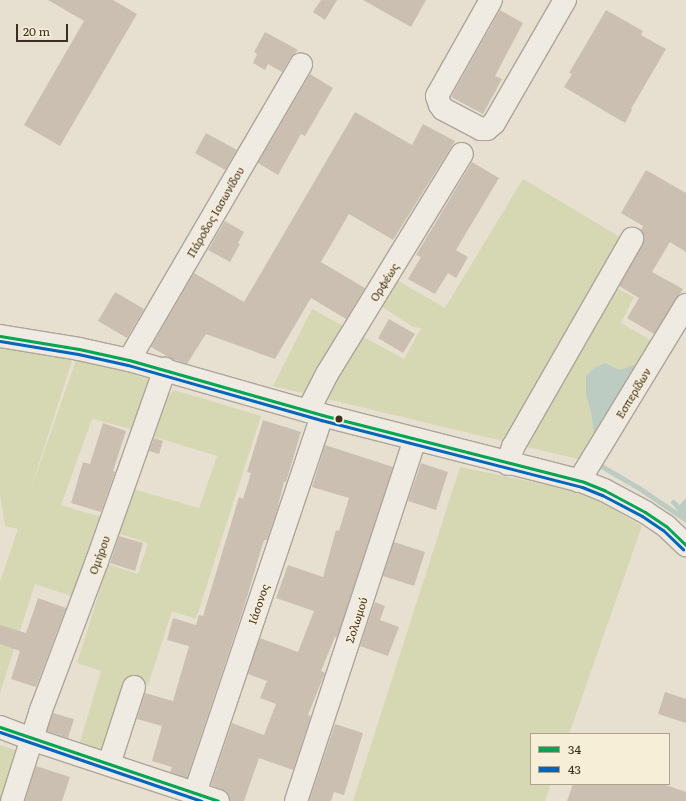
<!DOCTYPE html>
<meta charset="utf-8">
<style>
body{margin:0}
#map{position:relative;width:686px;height:801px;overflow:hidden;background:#e7e0d1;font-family:Literata,serif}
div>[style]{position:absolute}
.green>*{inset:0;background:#d6d7b3}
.water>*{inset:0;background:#bcccc2}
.stream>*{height:5px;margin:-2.5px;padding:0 2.5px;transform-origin:2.5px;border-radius:2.5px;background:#bcccc2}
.building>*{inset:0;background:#cbbfb2}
.roads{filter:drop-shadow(1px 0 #ada599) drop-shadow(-1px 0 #ada599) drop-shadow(0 1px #ada599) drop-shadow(0 -1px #ada599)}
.minor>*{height:22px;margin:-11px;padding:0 11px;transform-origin:11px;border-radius:11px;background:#efebe3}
.bus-1>*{height:3px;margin:-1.5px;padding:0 1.5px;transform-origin:1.5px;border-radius:1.5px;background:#00a651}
.bus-2>*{height:3px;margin:-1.5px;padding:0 1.5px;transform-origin:1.5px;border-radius:1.5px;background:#0065bd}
.dots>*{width:11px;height:11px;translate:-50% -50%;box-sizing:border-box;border:2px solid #f7eed8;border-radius:50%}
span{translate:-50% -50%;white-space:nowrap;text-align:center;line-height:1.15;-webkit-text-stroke:3px #f7eed8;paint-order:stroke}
.street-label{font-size:11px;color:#3d2e20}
.legend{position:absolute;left:530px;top:733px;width:140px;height:52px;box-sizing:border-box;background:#f7eed8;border:1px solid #ada18e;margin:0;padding:5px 7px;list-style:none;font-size:12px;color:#3d2e20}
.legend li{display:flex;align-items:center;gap:8px;height:20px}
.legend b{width:20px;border:1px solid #ada18e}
.scale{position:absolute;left:16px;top:24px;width:52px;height:18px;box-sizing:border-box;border:2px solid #3d2e20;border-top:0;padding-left:5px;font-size:12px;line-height:14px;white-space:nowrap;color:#3d2e20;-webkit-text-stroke:3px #f7eed8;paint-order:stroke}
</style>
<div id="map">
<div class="green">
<div style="clip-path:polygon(523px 179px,630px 243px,605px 282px,634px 297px,621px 323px,652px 341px,582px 460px,273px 386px,312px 309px,404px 359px,421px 328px,413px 327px,372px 300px,388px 275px,445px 308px)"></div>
<div style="clip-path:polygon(0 347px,73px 358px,28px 498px,77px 357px,156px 381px,136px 430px,92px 419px,61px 505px,105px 518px,77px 598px,35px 584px,0 693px,0 582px,18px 529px,5px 526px,0 494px)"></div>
<div style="clip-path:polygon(174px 390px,261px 416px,196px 619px,172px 611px,148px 685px,133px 680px,106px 758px,78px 749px,101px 671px,77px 663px,108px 564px,138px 574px,148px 543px,117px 533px,133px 489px,199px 508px,217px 456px,148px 435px,163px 402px)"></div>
<div style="clip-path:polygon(460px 467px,583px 492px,642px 526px,569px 734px,531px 734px,531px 784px,551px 784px,545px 801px,353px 801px)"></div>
<div style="clip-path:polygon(0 745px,18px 751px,2px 801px,0 801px)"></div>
</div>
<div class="water">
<div style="clip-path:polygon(605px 363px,619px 370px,634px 365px,649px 378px,596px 449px,591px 411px,586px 395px,586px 376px,594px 368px)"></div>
<div style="clip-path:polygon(686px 498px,686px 520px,676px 509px)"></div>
</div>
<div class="stream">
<div style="left:596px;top:463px;width:50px;rotate:30.2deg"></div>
<div style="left:639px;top:488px;width:57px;rotate:34.2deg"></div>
<div style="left:673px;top:502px;width:18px;rotate:45deg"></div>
</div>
<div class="building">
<div style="clip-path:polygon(48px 0,113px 0,137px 14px,60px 146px,24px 125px,84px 21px)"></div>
<div style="clip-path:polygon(321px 0,337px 0,325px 20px,313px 12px)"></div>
<div style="clip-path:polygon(363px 0,426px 0,411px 27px)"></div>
<div style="clip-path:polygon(500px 10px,523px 23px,495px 76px,502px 79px,483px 114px,451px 97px)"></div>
<div style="clip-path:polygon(606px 10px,643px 31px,641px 35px,666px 49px,631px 109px,632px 110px,625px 123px,564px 87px,572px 74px,569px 73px)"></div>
<div style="clip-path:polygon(265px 32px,298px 50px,290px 58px,282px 72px,268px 64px,265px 70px,253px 63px,257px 54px,254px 52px)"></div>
<div style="clip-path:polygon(310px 74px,333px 88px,305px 136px,301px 134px,278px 175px,258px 163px)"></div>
<div style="clip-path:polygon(355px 112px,412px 145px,423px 124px,455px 141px,393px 240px,349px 214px,321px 262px,365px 288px,346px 319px,311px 298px,275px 359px,206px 334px,187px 364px,172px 359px,151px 347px,194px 273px,244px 302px)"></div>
<div style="clip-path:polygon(206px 133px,237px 150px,225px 170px,195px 153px)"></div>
<div style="clip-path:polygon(472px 162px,499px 178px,456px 250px,468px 257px,456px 278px,448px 273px,435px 294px,408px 279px,421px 257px,416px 255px)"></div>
<div style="clip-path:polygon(646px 170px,686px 193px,686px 252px,670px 242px,652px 272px,683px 289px,654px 334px,627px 318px,639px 298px,619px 286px,644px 239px,641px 230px,643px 226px,621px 213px)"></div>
<div style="clip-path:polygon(225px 221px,244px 232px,238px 243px,240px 244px,230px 262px,208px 250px)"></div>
<div style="clip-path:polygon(115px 292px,144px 309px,127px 338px,98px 321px)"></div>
<div style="clip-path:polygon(389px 319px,415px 334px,403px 353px,378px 338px)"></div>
<div style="clip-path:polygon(263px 420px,301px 432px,286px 482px,284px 482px,277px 510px,267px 540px,264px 540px,243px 610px,187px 778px,170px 772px,172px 767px,152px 761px,162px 726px,137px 719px,145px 693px,173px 701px,189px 646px,167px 640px,173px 618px,196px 625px,199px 615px,203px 616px,239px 497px,243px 499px,251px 473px,247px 472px)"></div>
<div style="clip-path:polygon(103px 423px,126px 431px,113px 471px,115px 472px,101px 512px,71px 503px,83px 462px,90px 464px)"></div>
<div style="clip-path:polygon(154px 438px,163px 441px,159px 454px,149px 451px)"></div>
<div style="clip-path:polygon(325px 445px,393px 467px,337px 638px,335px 637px,321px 671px,325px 673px,308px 715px,311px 716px,293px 770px,259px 758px,244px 801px,230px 801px,227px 792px,211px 785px,232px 723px,264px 735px,276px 704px,260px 698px,267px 681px,248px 674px,260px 638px,298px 652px,314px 611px,276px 598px,288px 565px,323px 577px,336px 530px,339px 531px,349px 498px,312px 487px)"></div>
<div style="clip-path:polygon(421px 463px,448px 472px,436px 510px,408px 501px)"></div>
<div style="clip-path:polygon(119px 536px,143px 543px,135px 571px,110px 563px)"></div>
<div style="clip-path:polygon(394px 542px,425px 552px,414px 586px,383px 576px)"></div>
<div style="clip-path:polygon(38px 598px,66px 608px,36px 687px,11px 679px,20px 651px,0 644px,0 625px,26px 633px)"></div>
<div style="clip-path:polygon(375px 602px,385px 606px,380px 620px,399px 627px,388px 656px,360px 646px)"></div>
<div style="clip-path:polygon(665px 692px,686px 699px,686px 723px,658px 714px)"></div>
<div style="clip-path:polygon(53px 713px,74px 719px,68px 738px,47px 731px)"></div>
<div style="clip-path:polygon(335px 724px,363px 733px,344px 795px,334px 792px,331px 801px,309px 801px)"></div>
<div style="clip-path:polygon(36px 766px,70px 777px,62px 801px,25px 801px)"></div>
<div style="clip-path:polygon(573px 784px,663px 784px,686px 792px,686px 801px,567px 801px)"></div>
</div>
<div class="roads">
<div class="minor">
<div style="left:491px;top:0;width:110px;rotate:119.4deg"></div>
<div style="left:437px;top:96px;width:9px;rotate:72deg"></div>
<div style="left:440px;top:105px;width:5px;rotate:53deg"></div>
<div style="left:443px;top:109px;width:43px;rotate:27.8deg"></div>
<div style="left:481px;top:129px;width:6px"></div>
<div style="left:487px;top:129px;width:9px;rotate:-41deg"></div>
<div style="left:494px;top:123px;width:142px;rotate:-60deg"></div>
<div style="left:0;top:336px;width:80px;rotate:9.3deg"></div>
<div style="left:79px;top:349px;width:51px;rotate:12.4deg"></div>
<div style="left:129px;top:360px;width:201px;rotate:15.9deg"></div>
<div style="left:322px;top:415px;width:270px;rotate:14.3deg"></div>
<div style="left:584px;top:482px;width:22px;rotate:22deg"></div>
<div style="left:604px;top:490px;width:47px;rotate:28.2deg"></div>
<div style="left:645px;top:512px;width:25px;rotate:34deg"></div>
<div style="left:666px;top:526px;width:28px;rotate:44deg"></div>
<div style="left:129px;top:360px;width:342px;rotate:-59.8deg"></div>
<div style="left:308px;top:411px;width:42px;rotate:-62.8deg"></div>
<div style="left:327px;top:374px;width:258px;rotate:-58.5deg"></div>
<div style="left:508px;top:464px;width:18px;rotate:-74deg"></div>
<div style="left:513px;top:447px;width:240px;rotate:-60.2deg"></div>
<div style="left:579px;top:481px;width:206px;rotate:-58.7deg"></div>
<div style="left:0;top:727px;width:33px;rotate:21deg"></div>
<div style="left:31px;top:739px;width:197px;rotate:18.3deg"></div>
<div style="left:109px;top:764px;width:81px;rotate:-72deg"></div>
<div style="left:195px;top:793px;width:399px;rotate:-71.4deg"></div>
<div style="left:12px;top:801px;width:96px;rotate:-72.3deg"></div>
<div style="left:41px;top:710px;width:159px;rotate:-69.4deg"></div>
<div style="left:97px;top:561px;width:204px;rotate:-70.5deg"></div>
<div style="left:296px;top:801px;width:380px;rotate:-71.8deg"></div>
</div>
</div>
<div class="bus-1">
<div style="left:0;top:336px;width:80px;rotate:9.3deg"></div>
<div style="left:79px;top:349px;width:51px;rotate:12.4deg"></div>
<div style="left:129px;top:360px;width:201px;rotate:15.9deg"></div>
<div style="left:322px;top:415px;width:270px;rotate:14.3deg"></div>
<div style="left:584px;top:482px;width:22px;rotate:22deg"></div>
<div style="left:604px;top:490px;width:47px;rotate:28.2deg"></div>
<div style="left:645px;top:512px;width:25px;rotate:34deg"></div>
<div style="left:666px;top:526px;width:28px;rotate:44deg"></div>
<div style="left:0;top:727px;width:230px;rotate:18.7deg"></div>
</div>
<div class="bus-2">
<div style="left:0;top:341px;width:79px;rotate:9.5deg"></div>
<div style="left:78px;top:354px;width:51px;rotate:12.4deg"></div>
<div style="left:128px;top:365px;width:201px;rotate:15.9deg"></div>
<div style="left:321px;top:420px;width:269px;rotate:14.4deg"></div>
<div style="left:582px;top:487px;width:22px;rotate:22deg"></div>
<div style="left:602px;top:495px;width:45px;rotate:27.7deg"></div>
<div style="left:642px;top:516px;width:25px;rotate:34deg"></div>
<div style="left:663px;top:530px;width:28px;rotate:44deg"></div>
<div style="left:0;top:732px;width:213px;rotate:18.9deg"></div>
</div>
<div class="dots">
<div style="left:339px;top:419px;background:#3d2e20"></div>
</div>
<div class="street-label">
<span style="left:215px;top:212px;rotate:-60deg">Πάροδος Ιασωνίδου</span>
<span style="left:384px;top:282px;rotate:-58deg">Ορφέως</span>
<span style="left:633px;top:393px;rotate:-59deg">Εσπερίδων</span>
<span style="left:99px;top:555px;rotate:-70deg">Ομήρου</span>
<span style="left:258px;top:604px;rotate:-71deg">Ιάσονος</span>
<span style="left:356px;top:620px;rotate:-72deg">Σολωμού</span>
</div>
<ul class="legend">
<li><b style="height:5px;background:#00a651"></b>34</li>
<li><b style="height:5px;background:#0065bd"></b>43</li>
</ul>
<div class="scale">20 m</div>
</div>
